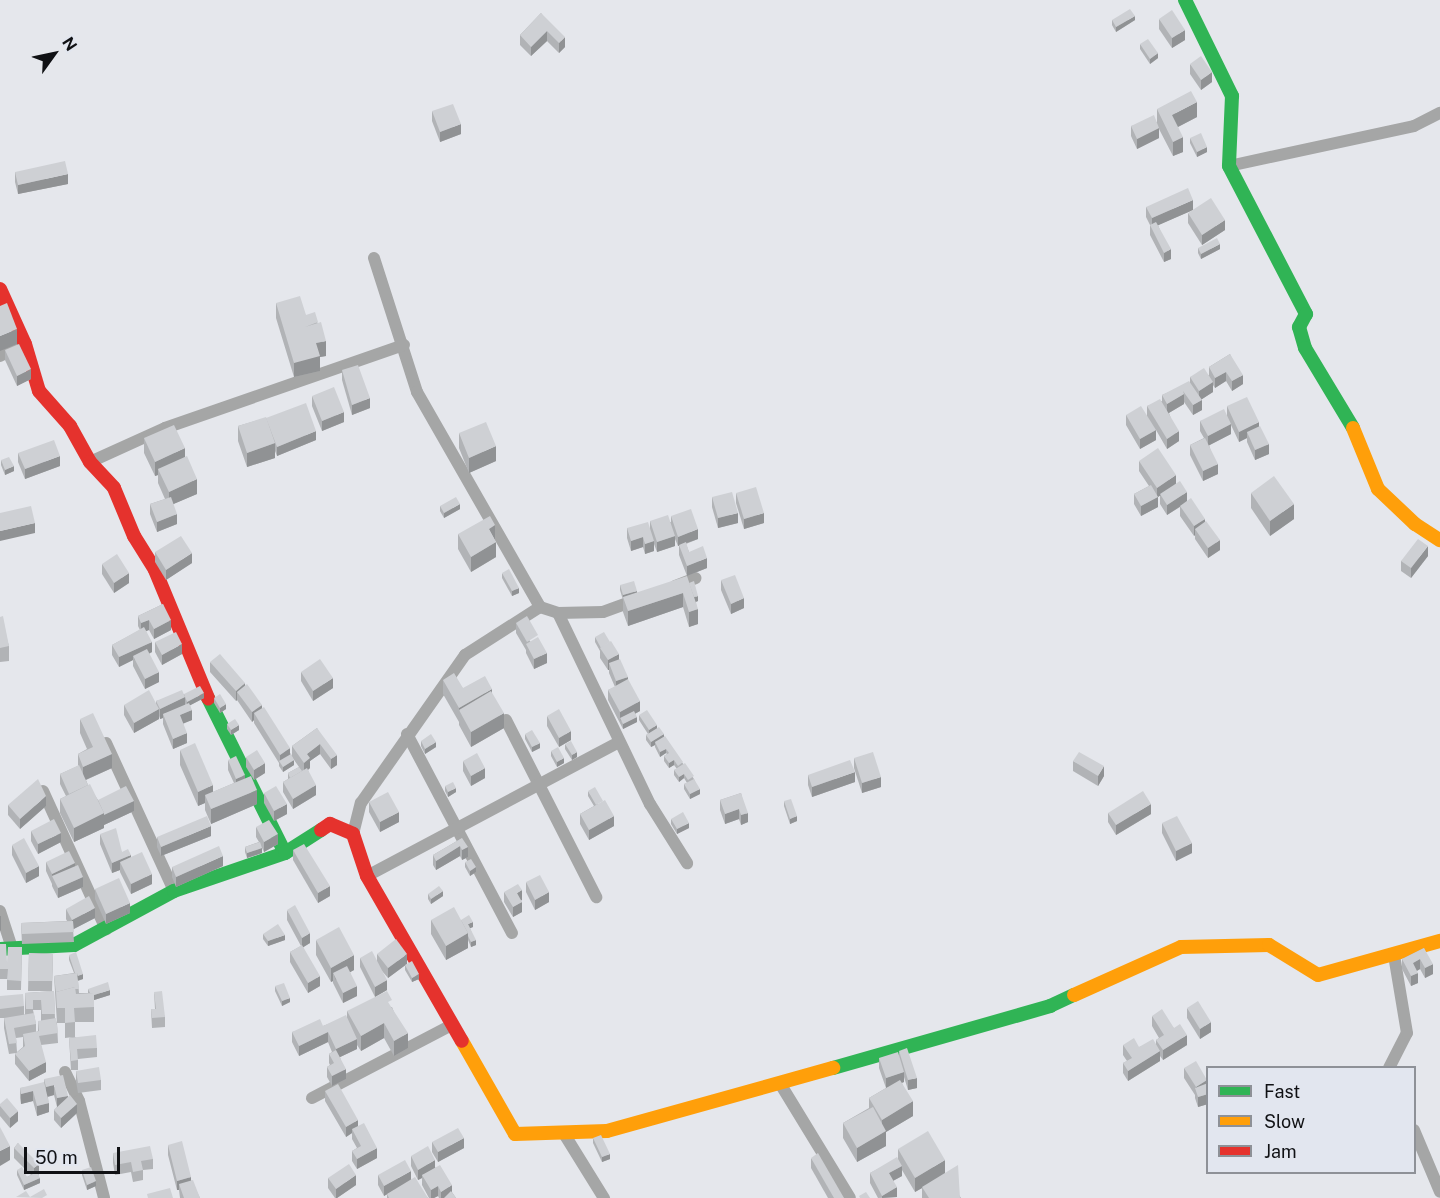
<!DOCTYPE html>
<style>
body{margin:0}
#map{position:relative;width:1440px;height:1198px;overflow:hidden;background:#e5e7ec;font-family:"Public Sans",sans-serif}
div>[style]{position:absolute}
.street>*{height:12px;margin:-6px;padding:0 6px;transform-origin:6px;border-radius:6px;background:#a5a6a6}
.fast>*{height:14px;margin:-7px;padding:0 7px;transform-origin:7px;border-radius:7px;background:#30b455}
.slow>*{height:14px;margin:-7px;padding:0 7px;transform-origin:7px;border-radius:7px;background:#ff9f0a}
.jam>*{height:14px;margin:-7px;padding:0 7px;transform-origin:7px;border-radius:7px;background:#e5322d}
.wall>*{inset:0;background:#b1b3b6}
.shaded-wall>*{inset:0;background:#909294}
.building>*{inset:0;background:#ced0d4}
span{translate:-50% -50%;white-space:nowrap;text-align:center;line-height:1.15;-webkit-text-stroke:4.5px #e2e6ef;paint-order:stroke}
.legend{position:absolute;left:1206px;top:1066px;width:210px;height:108px;box-sizing:border-box;background:#e2e6ef;border:2px solid #8e9197;margin:0;padding:8px 10px;list-style:none;font-size:18px;color:#101114}
.legend li{display:flex;align-items:center;gap:12px;height:30px}
.legend b{width:30px;border:2px solid #8e9197}
.north{position:absolute;left:24px;top:24px;width:60px;height:60px;-webkit-text-stroke:4px #e2e6ef;paint-order:stroke;rotate:57deg;font-size:16px;font-weight:700;line-height:24px;text-align:center;color:#101114}
.north::after{content:'';display:block;margin:auto;width:21px;height:27px;background:#101114;clip-path:polygon(50% 0,100% 100%,50% 72%,0 100%)}
.scale{position:absolute;left:24px;top:1147px;width:96px;height:27px;box-sizing:border-box;border:3px solid #101114;border-top:0;padding-left:8px;font-size:18px;line-height:21px;white-space:nowrap;color:#101114;-webkit-text-stroke:4px #e2e6ef;paint-order:stroke}
</style>
<div id="map">
<div class="street">
<div style="left:1229px;top:166px;width:189px;rotate:-12.2deg"></div>
<div style="left:1414px;top:126px;width:29px;rotate:-27deg"></div>
<div style="left:374px;top:258px;width:141px;rotate:72.2deg"></div>
<div style="left:417px;top:392px;width:248px;rotate:60.2deg"></div>
<div style="left:0;top:356px;width:20px;rotate:-27deg"></div>
<div style="left:90px;top:462px;width:82px;rotate:-24.4deg"></div>
<div style="left:165px;top:428px;width:253px;rotate:-19.2deg"></div>
<div style="left:675px;top:586px;width:22px;rotate:-21deg"></div>
<div style="left:558px;top:613px;width:212px;rotate:64.3deg"></div>
<div style="left:650px;top:804px;width:70px;rotate:57.9deg"></div>
<div style="left:506px;top:720px;width:199px;rotate:63deg"></div>
<div style="left:407px;top:734px;width:225px;rotate:62.2deg"></div>
<div style="left:106px;top:743px;width:163px;rotate:65.3deg"></div>
<div style="left:43px;top:791px;width:152px;rotate:65.5deg"></div>
<div style="left:353px;top:834px;width:32px;rotate:-76deg"></div>
<div style="left:361px;top:803px;width:181px;rotate:-54.9deg"></div>
<div style="left:465px;top:655px;width:89px;rotate:-32.6deg"></div>
<div style="left:540px;top:607px;width:19px;rotate:18deg"></div>
<div style="left:558px;top:613px;width:45px;rotate:-1.3deg"></div>
<div style="left:603px;top:612px;width:38px;rotate:-20deg"></div>
<div style="left:367px;top:876px;width:285px;rotate:-28deg"></div>
<div style="left:0;top:911px;width:40px;rotate:72deg"></div>
<div style="left:1389px;top:1068px;width:39px;rotate:-63deg"></div>
<div style="left:1407px;top:1033px;width:79px;rotate:-99.5deg"></div>
<div style="left:65px;top:1072px;width:32px;rotate:64deg"></div>
<div style="left:79px;top:1101px;width:100px;rotate:75.5deg"></div>
<div style="left:781px;top:1085px;width:132px;rotate:58.6deg"></div>
<div style="left:312px;top:1098px;width:156px;rotate:-27.6deg"></div>
<div style="left:1414px;top:1130px;width:67px;rotate:67.2deg"></div>
<div style="left:563px;top:1132px;width:78px;rotate:58.2deg"></div>
</div>
<div class="fast">
<div style="left:1185px;top:0;width:107px;rotate:63.9deg"></div>
<div style="left:1232px;top:96px;width:70px;rotate:92.5deg"></div>
<div style="left:1229px;top:166px;width:167px;rotate:62.5deg"></div>
<div style="left:1306px;top:314px;width:15px;rotate:118deg"></div>
<div style="left:1299px;top:327px;width:22px;rotate:74deg"></div>
<div style="left:1305px;top:348px;width:93px;rotate:59deg"></div>
<div style="left:208px;top:698px;width:173px;rotate:63.6deg"></div>
<div style="left:0;top:949px;width:74px;rotate:-3.1deg"></div>
<div style="left:74px;top:945px;width:114px;rotate:-28.4deg"></div>
<div style="left:174px;top:891px;width:117px;rotate:-18.9deg"></div>
<div style="left:285px;top:853px;width:43px;rotate:-32.6deg"></div>
<div style="left:833px;top:1068px;width:226px;rotate:-15.9deg"></div>
<div style="left:1050px;top:1006px;width:26px;rotate:-25deg"></div>
</div>
<div class="slow">
<div style="left:1353px;top:428px;width:66px;rotate:67.7deg"></div>
<div style="left:1378px;top:489px;width:51px;rotate:43.4deg"></div>
<div style="left:1415px;top:524px;width:30px;rotate:33deg"></div>
<div style="left:1074px;top:995px;width:117px;rotate:-24.2deg"></div>
<div style="left:1181px;top:947px;width:88px;rotate:-1.3deg"></div>
<div style="left:1269px;top:945px;width:57px;rotate:31.5deg"></div>
<div style="left:1318px;top:975px;width:127px;rotate:-15.6deg"></div>
<div style="left:462px;top:1041px;width:107px;rotate:60.3deg"></div>
<div style="left:515px;top:1134px;width:92px;rotate:-1.9deg"></div>
<div style="left:607px;top:1131px;width:235px;rotate:-15.6deg"></div>
</div>
<div class="jam">
<div style="left:0;top:289px;width:60px;rotate:65.6deg"></div>
<div style="left:25px;top:344px;width:49px;rotate:73.4deg"></div>
<div style="left:39px;top:391px;width:47px;rotate:48.5deg"></div>
<div style="left:70px;top:426px;width:41px;rotate:60.9deg"></div>
<div style="left:90px;top:462px;width:35px;rotate:47deg"></div>
<div style="left:114px;top:488px;width:52px;rotate:67.4deg"></div>
<div style="left:134px;top:536px;width:40px;rotate:58deg"></div>
<div style="left:155px;top:570px;width:139px;rotate:67.5deg"></div>
<div style="left:321px;top:830px;width:11px;rotate:-34deg"></div>
<div style="left:330px;top:824px;width:25px;rotate:23deg"></div>
<div style="left:353px;top:834px;width:44px;rotate:71.6deg"></div>
<div style="left:367px;top:876px;width:190px;rotate:60.1deg"></div>
</div>
<div class="wall">
<div style="clip-path:polygon(541px 13px,565px 47px,559px 53px,547px 41px,531px 56px,520px 45px,520px 35px)"></div>
<div style="clip-path:polygon(1159px 19px,1185px 40px,1172px 48px,1159px 29px)"></div>
<div style="clip-path:polygon(1112px 20px,1135px 20px,1116px 32px,1112px 25px)"></div>
<div style="clip-path:polygon(1140px 44px,1158px 58px,1150px 64px,1140px 49px)"></div>
<div style="clip-path:polygon(1190px 64px,1212px 82px,1201px 90px,1190px 74px)"></div>
<div style="clip-path:polygon(1157px 109px,1197px 117px,1178px 127px,1183px 152px,1173px 156px,1159px 129px,1159px 138px,1137px 149px,1131px 136px,1131px 126px,1157px 122px)"></div>
<div style="clip-path:polygon(432px 111px,461px 134px,440px 142px,432px 121px)"></div>
<div style="clip-path:polygon(1190px 138px,1207px 152px,1197px 157px,1190px 143px)"></div>
<div style="clip-path:polygon(15px 172px,68px 184px,18px 194px,15px 182px)"></div>
<div style="clip-path:polygon(1146px 207px,1193px 210px,1158px 225px,1171px 259px,1164px 262px,1150px 235px,1150px 225px,1146px 217px)"></div>
<div style="clip-path:polygon(1188px 213px,1225px 230px,1202px 245px,1188px 223px)"></div>
<div style="clip-path:polygon(1198px 248px,1220px 249px,1201px 259px,1198px 253px)"></div>
<div style="clip-path:polygon(276px 303px,306px 315px,318px 323px,326px 356px,320px 357px,320px 371px,294px 377px,276px 318px)"></div>
<div style="clip-path:polygon(5px 350px,31px 379px,17px 386px,5px 360px)"></div>
<div style="clip-path:polygon(1230px 354px,1243px 384px,1232px 391px,1226px 381px,1215px 388px,1213px 385px,1213px 392px,1202px 399px,1202px 410px,1193px 415px,1184px 402px,1184px 404px,1169px 413px,1179px 441px,1167px 449px,1156px 430px,1156px 440px,1140px 449px,1126px 425px,1126px 415px,1147px 416px,1147px 406px,1162px 401px,1162px 395px,1190px 383px,1190px 377px,1209px 375px,1209px 367px)"></div>
<div style="clip-path:polygon(342px 370px,370px 408px,352px 415px,342px 380px)"></div>
<div style="clip-path:polygon(312px 396px,344px 422px,322px 431px,312px 406px)"></div>
<div style="clip-path:polygon(1227px 406px,1259px 427px,1269px 454px,1255px 460px,1247px 442px,1247px 438px,1239px 442px,1231px 425px,1231px 434px,1209px 445px,1218px 474px,1203px 481px,1190px 455px,1190px 445px,1204px 438px,1200px 431px,1200px 421px,1227px 416px)"></div>
<div style="clip-path:polygon(266px 418px,316px 440px,277px 456px,275px 451px,275px 458px,247px 467px,238px 441px,238px 426px)"></div>
<div style="clip-path:polygon(459px 433px,496px 461px,469px 473px,459px 448px)"></div>
<div style="clip-path:polygon(144px 438px,185px 457px,197px 494px,173px 504px,177px 524px,157px 532px,150px 514px,150px 504px,165px 499px,158px 483px,158px 475px,155px 476px,144px 453px)"></div>
<div style="clip-path:polygon(18px 453px,60px 466px,25px 479px,18px 462px)"></div>
<div style="clip-path:polygon(1px 460px,14px 471px,5px 475px,1px 465px)"></div>
<div style="clip-path:polygon(1139px 461px,1176px 484px,1187px 501px,1205px 522px,1220px 550px,1208px 558px,1195px 539px,1195px 535px,1194px 536px,1180px 516px,1180px 507px,1167px 515px,1160px 504px,1160px 495px,1158px 497px,1158px 507px,1141px 516px,1134px 504px,1134px 494px,1149px 486px,1139px 471px)"></div>
<div style="clip-path:polygon(736px 493px,764px 523px,744px 529px,736px 503px)"></div>
<div style="clip-path:polygon(1251px 493px,1294px 519px,1270px 536px,1251px 508px)"></div>
<div style="clip-path:polygon(712px 497px,738px 523px,718px 528px,712px 507px)"></div>
<div style="clip-path:polygon(440px 506px,460px 509px,444px 518px,440px 511px)"></div>
<div style="clip-path:polygon(671px 516px,698px 539px,686px 544px,689px 552px,707px 568px,687px 576px,679px 555px,679px 546px,678px 546px,675px 539px,675px 546px,657px 552px,654px 544px,654px 551px,645px 554px,643px 547px,631px 551px,627px 538px,627px 528px,650px 528px,650px 521px,671px 522px)"></div>
<div style="clip-path:polygon(458px 534px,495px 540px,496px 557px,471px 572px,458px 549px)"></div>
<div style="clip-path:polygon(155px 552px,192px 563px,166px 580px,155px 562px)"></div>
<div style="clip-path:polygon(1428px 556px,1411px 578px,1401px 571px,1401px 561px)"></div>
<div style="clip-path:polygon(102px 564px,129px 583px,114px 593px,102px 574px)"></div>
<div style="clip-path:polygon(502px 573px,519px 593px,512px 596px,502px 578px)"></div>
<div style="clip-path:polygon(721px 580px,744px 608px,731px 614px,721px 590px)"></div>
<div style="clip-path:polygon(689px 583px,698px 601px,696px 602px,698px 624px,689px 627px,683px 607px,628px 626px,623px 612px,623px 600px,620px 590px,620px 585px,637px 593px)"></div>
<div style="clip-path:polygon(163px 604px,171px 630px,154px 639px,149px 630px,146px 631px,152px 652px,149px 654px,159px 682px,145px 689px,133px 666px,133px 660px,119px 667px,112px 655px,112px 645px,140px 630px,138px 626px,138px 616px)"></div>
<div style="clip-path:polygon(0 617px,9px 646px,9px 661px,0 662px)"></div>
<div style="clip-path:polygon(516px 623px,547px 663px,534px 669px,526px 653px,526px 650px,516px 633px)"></div>
<div style="clip-path:polygon(595px 637px,619px 659px,640px 711px,635px 714px,637px 722px,623px 729px,608px 700px,608px 690px,615px 687px,609px 673px,609px 670px,608px 670px,600px 658px,600px 651px,595px 642px)"></div>
<div style="clip-path:polygon(155px 642px,182px 654px,162px 665px,155px 652px)"></div>
<div style="clip-path:polygon(210px 662px,245px 686px,262px 708px,292px 756px,292px 746px,317px 728px,337px 765px,331px 769px,320px 754px,310px 761px,310px 768px,308px 770px,316px 795px,293px 809px,283px 792px,283px 782px,288px 779px,288px 773px,299px 767px,292px 757px,294px 765px,283px 772px,279px 766px,279px 763px,254px 723px,254px 720px,252px 722px,237px 700px,236px 701px,210px 672px)"></div>
<div style="clip-path:polygon(301px 672px,333px 688px,313px 701px,301px 681px)"></div>
<div style="clip-path:polygon(443px 680px,463px 688px,492px 694px,504px 728px,471px 747px,459px 725px,459px 722px,443px 694px)"></div>
<div style="clip-path:polygon(184px 694px,204px 698px,190px 705px,192px 720px,183px 723px,187px 743px,173px 749px,163px 724px,163px 718px,160px 719px,159px 716px,159px 719px,134px 733px,124px 715px,124px 705px,156px 704px,156px 701px)"></div>
<div style="clip-path:polygon(214px 698px,226px 709px,220px 713px,214px 703px)"></div>
<div style="clip-path:polygon(639px 715px,657px 729px,664px 737px,694px 779px,700px 794px,690px 799px,684px 789px,684px 784px,687px 783px,684px 778px,679px 782px,674px 775px,674px 770px,677px 769px,674px 765px,669px 768px,664px 761px,664px 756px,667px 754px,666px 753px,660px 757px,655px 747px,655px 745px,651px 747px,646px 740px,646px 735px,648px 734px,639px 720px)"></div>
<div style="clip-path:polygon(547px 716px,571px 740px,559px 747px,547px 726px)"></div>
<div style="clip-path:polygon(80px 719px,112px 768px,86px 780px,88px 785px,98px 800px,134px 811px,104px 825px,104px 828px,74px 842px,60px 813px,60px 799px,66px 796px,60px 784px,60px 774px,78px 766px,78px 754px,87px 749px,80px 733px)"></div>
<div style="clip-path:polygon(227px 724px,239px 730px,231px 735px,227px 729px)"></div>
<div style="clip-path:polygon(525px 734px,540px 748px,532px 752px,525px 739px)"></div>
<div style="clip-path:polygon(421px 741px,436px 747px,425px 754px,421px 746px)"></div>
<div style="clip-path:polygon(565px 744px,577px 757px,572px 760px,565px 749px)"></div>
<div style="clip-path:polygon(180px 750px,213px 792px,234px 783px,228px 770px,228px 760px,245px 779px,257px 804px,211px 824px,205px 810px,205px 803px,198px 806px,180px 765px)"></div>
<div style="clip-path:polygon(551px 751px,564px 763px,557px 767px,551px 756px)"></div>
<div style="clip-path:polygon(246px 757px,265px 773px,254px 780px,246px 767px)"></div>
<div style="clip-path:polygon(854px 758px,881px 787px,862px 793px,854px 768px)"></div>
<div style="clip-path:polygon(463px 761px,485px 778px,471px 786px,463px 771px)"></div>
<div style="clip-path:polygon(1073px 761px,1104px 776px,1098px 786px,1073px 771px)"></div>
<div style="clip-path:polygon(808px 775px,855px 782px,812px 797px,808px 785px)"></div>
<div style="clip-path:polygon(445px 786px,456px 792px,448px 797px,445px 791px)"></div>
<div style="clip-path:polygon(588px 791px,614px 826px,589px 840px,580px 824px,580px 814px,594px 806px,588px 796px)"></div>
<div style="clip-path:polygon(264px 793px,287px 814px,274px 821px,264px 803px)"></div>
<div style="clip-path:polygon(741px 793px,748px 822px,741px 825px,739px 819px,725px 824px,720px 810px,720px 800px)"></div>
<div style="clip-path:polygon(784px 801px,797px 821px,790px 824px,784px 806px)"></div>
<div style="clip-path:polygon(369px 802px,399px 822px,380px 832px,369px 812px)"></div>
<div style="clip-path:polygon(8px 805px,46px 806px,20px 829px,8px 815px)"></div>
<div style="clip-path:polygon(1108px 813px,1151px 814px,1116px 835px,1108px 822px)"></div>
<div style="clip-path:polygon(671px 819px,689px 828px,677px 834px,671px 824px)"></div>
<div style="clip-path:polygon(1162px 823px,1192px 853px,1176px 861px,1162px 833px)"></div>
<div style="clip-path:polygon(256px 827px,278px 844px,264px 852px,262px 848px,262px 853px,247px 858px,245px 852px,245px 847px,259px 842px,256px 837px)"></div>
<div style="clip-path:polygon(31px 831px,61px 842px,38px 854px,31px 841px)"></div>
<div style="clip-path:polygon(100px 834px,122px 852px,131px 857px,152px 884px,131px 894px,120px 872px,120px 870px,112px 873px,100px 844px)"></div>
<div style="clip-path:polygon(211px 836px,161px 856px,157px 847px,157px 837px)"></div>
<div style="clip-path:polygon(462px 838px,468px 857px,462px 860px,460px 856px,436px 870px,433px 865px,433px 855px)"></div>
<div style="clip-path:polygon(12px 845px,39px 876px,26px 883px,12px 855px)"></div>
<div style="clip-path:polygon(293px 850px,330px 896px,318px 903px,293px 860px)"></div>
<div style="clip-path:polygon(46px 862px,75px 866px,83px 887px,58px 898px,52px 886px,52px 884px,46px 871px)"></div>
<div style="clip-path:polygon(465px 862px,476px 872px,470px 876px,465px 867px)"></div>
<div style="clip-path:polygon(223px 866px,176px 887px,172px 877px,172px 867px)"></div>
<div style="clip-path:polygon(526px 882px,549px 902px,535px 910px,526px 892px)"></div>
<div style="clip-path:polygon(95px 889px,130px 913px,106px 924px,95px 899px)"></div>
<div style="clip-path:polygon(504px 892px,522px 900px,521px 900px,522px 912px,513px 917px,504px 902px)"></div>
<div style="clip-path:polygon(428px 894px,443px 896px,431px 904px,428px 899px)"></div>
<div style="clip-path:polygon(66px 909px,95px 918px,73px 929px,74px 942px,22px 944px,21px 923px,67px 921px,66px 919px)"></div>
<div style="clip-path:polygon(287px 910px,310px 943px,303px 947px,320px 986px,308px 993px,290px 962px,290px 952px,301px 946px,287px 920px)"></div>
<div style="clip-path:polygon(431px 920px,461px 920px,473px 927px,470px 928px,476px 945px,471px 947px,468px 940px,468px 948px,446px 960px,431px 934px)"></div>
<div style="clip-path:polygon(263px 934px,285px 940px,268px 946px,263px 939px)"></div>
<div style="clip-path:polygon(316px 940px,354px 970px,350px 972px,357px 996px,343px 1003px,333px 983px,333px 981px,331px 982px,316px 955px)"></div>
<div style="clip-path:polygon(0 944px,7px 963px,22px 947px,21px 990px,7px 990px,7px 979px,0 979px)"></div>
<div style="clip-path:polygon(1424px 948px,1433px 974px,1425px 978px,1420px 969px,1417px 971px,1418px 983px,1411px 986px,1402px 969px,1402px 959px)"></div>
<div style="clip-path:polygon(29px 953px,53px 954px,52px 991px,28px 991px)"></div>
<div style="clip-path:polygon(377px 954px,407px 964px,419px 979px,412px 982px,405px 970px,405px 965px,388px 978px,382px 971px,387px 990px,375px 997px,360px 967px,360px 958px,377px 961px)"></div>
<div style="clip-path:polygon(evenodd,69px 955px,83px 979px,78px 981px,79px 993px,88px 993px,88px 989px,110px 995px,94px 1000px,94px 1022px,75px 1022px,75px 1037px,97px 1048px,97px 1057px,78px 1059px,78px 1070px,71px 1070px,69px 1038px,73px 1037px,65px 1038px,65px 1023px,57px 1023px,58px 1043px,41px 1045px,46px 1072px,29px 1081px,15px 1064px,15px 1054px,16px 1053px,9px 1054px,4px 1028px,4px 1018px,8px 1018px,0 1018px,0 996px,24px 1006px,24px 1015px,25px 1014px,25px 993px,54px 991px,55px 1019px,57px 1023px,54px 976px,74px 973px,69px 960px,69px 955px,33px 1010px,41px 1010px,41px 1021px,38px 1021px,38px 1031px,36px 1032px,36px 1024px,33px 1010px,69px 955px,23px 1037px,23px 1047px,17px 1052px,16px 1038px,23px 1037px)"></div>
<div style="clip-path:polygon(275px 986px,290px 1002px,282px 1006px,275px 991px)"></div>
<div style="clip-path:polygon(154px 992px,165px 1017px,165px 1027px,152px 1028px,151px 1009px,155px 1009px)"></div>
<div style="clip-path:polygon(392px 1007px,408px 1048px,394px 1056px,384px 1038px,361px 1051px,357px 1045px,357px 1049px,340px 1057px,346px 1079px,332px 1086px,327px 1077px,327px 1067px,330px 1065px,329px 1063px,329px 1054px,332px 1052px,328px 1042px,299px 1056px,292px 1042px,292px 1032px,323px 1026px,347px 1017px,347px 1011px)"></div>
<div style="clip-path:polygon(1187px 1008px,1211px 1032px,1200px 1039px,1187px 1018px)"></div>
<div style="clip-path:polygon(1152px 1016px,1174px 1028px,1187px 1045px,1163px 1060px,1160px 1056px,1160px 1061px,1128px 1081px,1123px 1073px,1123px 1063px,1127px 1061px,1123px 1055px,1123px 1045px,1139px 1047px,1156px 1044px,1156px 1040px,1159px 1038px,1152px 1026px)"></div>
<div style="clip-path:polygon(899px 1051px,917px 1088px,908px 1090px,904px 1077px,904px 1082px,902px 1083px,913px 1116px,886px 1132px,886px 1146px,857px 1162px,843px 1138px,843px 1123px,869px 1108px,869px 1098px,886px 1088px,879px 1068px,879px 1058px,899px 1057px)"></div>
<div style="clip-path:polygon(1184px 1068px,1207px 1080px,1208px 1104px,1198px 1107px,1195px 1098px,1195px 1095px,1184px 1078px)"></div>
<div style="clip-path:polygon(76px 1071px,101px 1080px,101px 1090px,78px 1093px,76px 1081px)"></div>
<div style="clip-path:polygon(44px 1079px,68px 1097px,77px 1113px,61px 1128px,54px 1120px,54px 1110px,57px 1107px,54px 1095px,48px 1097px,49px 1112px,37px 1116px,33px 1101px,21px 1104px,20px 1098px,20px 1088px,44px 1085px)"></div>
<div style="clip-path:polygon(325px 1091px,358px 1126px,377px 1158px,357px 1169px,352px 1161px,352px 1151px,357px 1148px,352px 1139px,352px 1133px,346px 1137px,325px 1101px)"></div>
<div style="clip-path:polygon(0 1104px,18px 1121px,10px 1128px,0 1116px)"></div>
<div style="clip-path:polygon(593px 1138px,610px 1159px,602px 1162px,593px 1143px)"></div>
<div style="clip-path:polygon(432px 1142px,464px 1148px,438px 1162px,432px 1152px)"></div>
<div style="clip-path:polygon(18px 1143px,39px 1174px,38px 1174px,40px 1183px,24px 1190px,17px 1175px,17px 1170px,27px 1177px,31px 1175px,14px 1158px,14px 1148px)"></div>
<div style="clip-path:polygon(168px 1145px,191px 1180px,200px 1198px,180px 1198px,179px 1190px,177px 1190px,168px 1155px)"></div>
<div style="clip-path:polygon(898px 1149px,945px 1173px,961px 1198px,922px 1198px,922px 1188px,915px 1192px,902px 1170px,902px 1176px,893px 1181px,897px 1197px,878px 1198px,870px 1183px,870px 1173px,898px 1159px)"></div>
<div style="clip-path:polygon(113px 1153px,153px 1159px,153px 1169px,143px 1170px,143px 1180px,133px 1182px,131px 1172px,115px 1175px,113px 1163px)"></div>
<div style="clip-path:polygon(411px 1156px,435px 1167px,456px 1198px,439px 1198px,438px 1196px,434px 1198px,429px 1198px,422px 1185px,422px 1178px,418px 1180px,411px 1166px)"></div>
<div style="clip-path:polygon(811px 1158px,844px 1198px,828px 1198px,811px 1168px)"></div>
<div style="clip-path:polygon(82px 1170px,96px 1186px,87px 1190px,82px 1175px)"></div>
<div style="clip-path:polygon(378px 1175px,411px 1180px,428px 1198px,387px 1198px,387px 1194px,384px 1196px,378px 1185px)"></div>
<div style="clip-path:polygon(328px 1178px,356px 1185px,337px 1198px,335px 1198px,328px 1188px)"></div>
</div>
<div class="shaded-wall">
<div style="clip-path:polygon(1135px 16px,1135px 20px,1116px 32px,1116px 27px)"></div>
<div style="clip-path:polygon(1185px 30px,1185px 40px,1172px 48px,1172px 38px)"></div>
<div style="clip-path:polygon(547px 31px,547px 41px,531px 56px,531px 47px)"></div>
<div style="clip-path:polygon(565px 37px,565px 47px,559px 53px,559px 43px)"></div>
<div style="clip-path:polygon(1158px 53px,1158px 58px,1150px 64px,1150px 59px)"></div>
<div style="clip-path:polygon(1212px 72px,1212px 82px,1201px 90px,1201px 80px)"></div>
<div style="clip-path:polygon(1197px 102px,1197px 117px,1172px 130px,1172px 115px)"></div>
<div style="clip-path:polygon(461px 124px,461px 134px,440px 142px,440px 132px)"></div>
<div style="clip-path:polygon(1159px 128px,1159px 138px,1137px 149px,1137px 139px)"></div>
<div style="clip-path:polygon(1183px 137px,1183px 152px,1173px 156px,1173px 142px)"></div>
<div style="clip-path:polygon(1207px 147px,1207px 152px,1197px 157px,1197px 152px)"></div>
<div style="clip-path:polygon(68px 174px,68px 184px,18px 194px,18px 185px)"></div>
<div style="clip-path:polygon(1193px 200px,1193px 210px,1152px 228px,1152px 218px)"></div>
<div style="clip-path:polygon(1225px 220px,1225px 230px,1202px 245px,1202px 235px)"></div>
<div style="clip-path:polygon(1220px 244px,1220px 249px,1201px 259px,1201px 254px)"></div>
<div style="clip-path:polygon(1171px 249px,1171px 259px,1164px 262px,1164px 253px)"></div>
<div style="clip-path:polygon(17px 329px,17px 344px,0 351px,0 336px)"></div>
<div style="clip-path:polygon(326px 341px,326px 356px,320px 357px,320px 371px,294px 377px,294px 363px,316px 343px)"></div>
<div style="clip-path:polygon(31px 369px,31px 379px,17px 386px,17px 376px)"></div>
<div style="clip-path:polygon(1226px 372px,1226px 381px,1215px 388px,1215px 378px)"></div>
<div style="clip-path:polygon(1243px 375px,1243px 384px,1232px 391px,1232px 381px)"></div>
<div style="clip-path:polygon(1213px 382px,1213px 392px,1199px 401px,1199px 391px)"></div>
<div style="clip-path:polygon(1184px 394px,1184px 404px,1167px 414px,1167px 404px)"></div>
<div style="clip-path:polygon(370px 398px,370px 408px,352px 415px,352px 405px)"></div>
<div style="clip-path:polygon(1202px 400px,1202px 410px,1193px 415px,1193px 405px)"></div>
<div style="clip-path:polygon(344px 412px,344px 422px,322px 431px,322px 421px)"></div>
<div style="clip-path:polygon(1259px 422px,1259px 432px,1247px 432px,1247px 438px,1239px 442px,1239px 432px)"></div>
<div style="clip-path:polygon(1231px 424px,1231px 434px,1208px 446px,1208px 436px)"></div>
<div style="clip-path:polygon(1156px 430px,1156px 440px,1140px 449px,1140px 439px)"></div>
<div style="clip-path:polygon(316px 431px,316px 440px,277px 456px,277px 447px)"></div>
<div style="clip-path:polygon(1179px 431px,1179px 441px,1167px 449px,1167px 439px)"></div>
<div style="clip-path:polygon(275px 443px,275px 458px,247px 467px,247px 453px)"></div>
<div style="clip-path:polygon(1269px 444px,1269px 454px,1255px 460px,1255px 450px)"></div>
<div style="clip-path:polygon(496px 446px,496px 461px,469px 473px,469px 458px)"></div>
<div style="clip-path:polygon(185px 448px,185px 463px,158px 469px,158px 475px,155px 476px,155px 462px)"></div>
<div style="clip-path:polygon(60px 456px,60px 466px,25px 479px,25px 469px)"></div>
<div style="clip-path:polygon(1218px 464px,1218px 474px,1203px 481px,1203px 471px)"></div>
<div style="clip-path:polygon(14px 466px,14px 471px,5px 475px,5px 470px)"></div>
<div style="clip-path:polygon(1176px 475px,1176px 485px,1158px 497px,1158px 507px,1141px 516px,1141px 506px,1157px 497px,1157px 488px)"></div>
<div style="clip-path:polygon(197px 479px,197px 494px,169px 506px,169px 492px)"></div>
<div style="clip-path:polygon(1187px 492px,1187px 502px,1167px 515px,1167px 505px)"></div>
<div style="clip-path:polygon(460px 504px,460px 509px,444px 518px,444px 513px)"></div>
<div style="clip-path:polygon(1294px 504px,1294px 519px,1270px 536px,1270px 521px)"></div>
<div style="clip-path:polygon(738px 513px,738px 523px,718px 528px,718px 518px)"></div>
<div style="clip-path:polygon(764px 513px,764px 523px,744px 529px,744px 519px)"></div>
<div style="clip-path:polygon(177px 514px,177px 524px,157px 532px,157px 522px)"></div>
<div style="clip-path:polygon(1205px 519px,1205px 529px,1195px 529px,1195px 535px,1194px 536px,1194px 526px)"></div>
<div style="clip-path:polygon(35px 523px,35px 533px,0 541px,0 531px)"></div>
<div style="clip-path:polygon(495px 525px,495px 540px,489px 529px)"></div>
<div style="clip-path:polygon(698px 529px,698px 539px,678px 546px,678px 537px)"></div>
<div style="clip-path:polygon(675px 536px,675px 546px,657px 552px,657px 542px)"></div>
<div style="clip-path:polygon(643px 537px,643px 547px,631px 551px,631px 541px)"></div>
<div style="clip-path:polygon(1220px 540px,1220px 550px,1208px 558px,1208px 548px)"></div>
<div style="clip-path:polygon(654px 541px,654px 551px,645px 554px,645px 544px)"></div>
<div style="clip-path:polygon(496px 542px,496px 557px,471px 572px,471px 557px)"></div>
<div style="clip-path:polygon(1428px 546px,1428px 556px,1411px 578px,1411px 568px)"></div>
<div style="clip-path:polygon(192px 553px,192px 563px,166px 580px,166px 570px)"></div>
<div style="clip-path:polygon(707px 558px,707px 568px,687px 576px,687px 566px)"></div>
<div style="clip-path:polygon(129px 573px,129px 583px,114px 593px,114px 583px)"></div>
<div style="clip-path:polygon(519px 588px,519px 593px,512px 596px,512px 591px)"></div>
<div style="clip-path:polygon(637px 591px,637px 596px,623px 597px,623px 600px,623px 595px)"></div>
<div style="clip-path:polygon(683px 593px,683px 607px,628px 626px,628px 611px)"></div>
<div style="clip-path:polygon(698px 596px,698px 601px,692px 603px,692px 598px)"></div>
<div style="clip-path:polygon(744px 598px,744px 608px,731px 614px,731px 604px)"></div>
<div style="clip-path:polygon(698px 609px,698px 624px,689px 627px,689px 612px)"></div>
<div style="clip-path:polygon(149px 620px,149px 630px,141px 633px,141px 623px)"></div>
<div style="clip-path:polygon(171px 620px,171px 630px,154px 639px,154px 629px)"></div>
<div style="clip-path:polygon(152px 642px,152px 652px,135px 660px,133px 656px,133px 660px,119px 667px,119px 657px)"></div>
<div style="clip-path:polygon(182px 644px,182px 654px,162px 665px,162px 655px)"></div>
<div style="clip-path:polygon(547px 653px,547px 663px,534px 669px,534px 659px)"></div>
<div style="clip-path:polygon(619px 654px,619px 663px,609px 663px,609px 670px,608px 670px,608px 660px)"></div>
<div style="clip-path:polygon(159px 672px,159px 682px,145px 689px,145px 679px)"></div>
<div style="clip-path:polygon(628px 677px,628px 687px,616px 691px,616px 681px)"></div>
<div style="clip-path:polygon(333px 678px,333px 688px,313px 701px,313px 691px)"></div>
<div style="clip-path:polygon(245px 683px,245px 693px,237px 692px,237px 700px,236px 701px,236px 691px)"></div>
<div style="clip-path:polygon(492px 689px,492px 703px,459px 711px,459px 708px)"></div>
<div style="clip-path:polygon(204px 693px,204px 698px,187px 707px,187px 702px)"></div>
<div style="clip-path:polygon(185px 697px,185px 707px,163px 714px,163px 718px,160px 719px,160px 709px)"></div>
<div style="clip-path:polygon(640px 701px,640px 711px,621px 721px,620px 718px,620px 722px,620px 712px)"></div>
<div style="clip-path:polygon(226px 704px,226px 709px,220px 713px,220px 708px)"></div>
<div style="clip-path:polygon(262px 705px,262px 715px,254px 713px,254px 720px,252px 722px,252px 712px)"></div>
<div style="clip-path:polygon(159px 709px,159px 719px,134px 733px,134px 723px)"></div>
<div style="clip-path:polygon(192px 710px,192px 720px,180px 725px,180px 715px)"></div>
<div style="clip-path:polygon(504px 713px,504px 728px,471px 747px,471px 732px)"></div>
<div style="clip-path:polygon(637px 717px,637px 722px,623px 729px,623px 724px)"></div>
<div style="clip-path:polygon(239px 725px,239px 730px,231px 735px,231px 730px)"></div>
<div style="clip-path:polygon(657px 725px,657px 730px,649px 735px,649px 730px)"></div>
<div style="clip-path:polygon(571px 731px,571px 740px,559px 747px,559px 738px)"></div>
<div style="clip-path:polygon(187px 733px,187px 743px,173px 749px,173px 739px)"></div>
<div style="clip-path:polygon(664px 734px,664px 739px,655px 742px,655px 745px,651px 747px,651px 742px)"></div>
<div style="clip-path:polygon(436px 742px,436px 747px,425px 754px,425px 749px)"></div>
<div style="clip-path:polygon(540px 743px,540px 748px,532px 752px,532px 747px)"></div>
<div style="clip-path:polygon(320px 744px,320px 754px,310px 761px,310px 768px,304px 773px,304px 763px,307px 754px)"></div>
<div style="clip-path:polygon(290px 748px,290px 758px,280px 763px,280px 755px)"></div>
<div style="clip-path:polygon(666px 749px,666px 753px,660px 757px,660px 752px)"></div>
<div style="clip-path:polygon(577px 752px,577px 757px,572px 760px,572px 755px)"></div>
<div style="clip-path:polygon(112px 754px,112px 768px,83px 781px,83px 767px)"></div>
<div style="clip-path:polygon(337px 755px,337px 765px,331px 769px,331px 759px)"></div>
<div style="clip-path:polygon(564px 758px,564px 763px,557px 767px,557px 762px)"></div>
<div style="clip-path:polygon(294px 760px,294px 765px,283px 772px,283px 767px)"></div>
<div style="clip-path:polygon(674px 760px,674px 765px,669px 768px,669px 763px)"></div>
<div style="clip-path:polygon(265px 763px,265px 773px,254px 780px,254px 770px)"></div>
<div style="clip-path:polygon(1104px 766px,1104px 776px,1098px 786px,1098px 776px)"></div>
<div style="clip-path:polygon(485px 768px,485px 778px,471px 786px,471px 776px)"></div>
<div style="clip-path:polygon(855px 772px,855px 782px,812px 797px,812px 787px)"></div>
<div style="clip-path:polygon(684px 774px,684px 778px,679px 782px,679px 777px)"></div>
<div style="clip-path:polygon(245px 775px,245px 785px,236px 788px,236px 779px)"></div>
<div style="clip-path:polygon(881px 777px,881px 787px,862px 793px,862px 783px)"></div>
<div style="clip-path:polygon(213px 785px,213px 800px,205px 795px,205px 803px,198px 806px,198px 792px)"></div>
<div style="clip-path:polygon(316px 785px,316px 795px,293px 809px,293px 799px)"></div>
<div style="clip-path:polygon(456px 788px,456px 792px,448px 797px,448px 792px)"></div>
<div style="clip-path:polygon(700px 789px,700px 794px,690px 799px,690px 794px)"></div>
<div style="clip-path:polygon(257px 790px,257px 804px,211px 824px,211px 809px)"></div>
<div style="clip-path:polygon(46px 796px,46px 806px,20px 829px,20px 819px)"></div>
<div style="clip-path:polygon(134px 801px,134px 811px,104px 825px,104px 828px,74px 842px,74px 828px,104px 813px)"></div>
<div style="clip-path:polygon(287px 804px,287px 814px,274px 821px,274px 811px)"></div>
<div style="clip-path:polygon(1151px 804px,1151px 814px,1116px 835px,1116px 825px)"></div>
<div style="clip-path:polygon(739px 809px,739px 819px,725px 824px,725px 814px)"></div>
<div style="clip-path:polygon(399px 812px,399px 822px,380px 832px,380px 822px)"></div>
<div style="clip-path:polygon(748px 813px,748px 822px,741px 825px,741px 815px)"></div>
<div style="clip-path:polygon(614px 816px,614px 826px,589px 840px,589px 830px)"></div>
<div style="clip-path:polygon(797px 816px,797px 821px,790px 824px,790px 819px)"></div>
<div style="clip-path:polygon(689px 823px,689px 828px,677px 834px,677px 829px)"></div>
<div style="clip-path:polygon(211px 826px,211px 836px,161px 856px,161px 847px)"></div>
<div style="clip-path:polygon(61px 833px,61px 842px,38px 854px,38px 844px)"></div>
<div style="clip-path:polygon(278px 834px,278px 844px,264px 852px,264px 842px)"></div>
<div style="clip-path:polygon(1192px 843px,1192px 853px,1176px 861px,1176px 851px)"></div>
<div style="clip-path:polygon(460px 846px,460px 856px,436px 870px,436px 861px)"></div>
<div style="clip-path:polygon(468px 847px,468px 857px,462px 860px,462px 850px)"></div>
<div style="clip-path:polygon(262px 848px,262px 853px,247px 858px,247px 853px)"></div>
<div style="clip-path:polygon(131px 855px,131px 865px,120px 862px,120px 870px,112px 873px,112px 863px)"></div>
<div style="clip-path:polygon(223px 856px,223px 866px,176px 887px,176px 877px)"></div>
<div style="clip-path:polygon(75px 863px,75px 873px,52px 876px,52px 884px,52px 874px)"></div>
<div style="clip-path:polygon(39px 866px,39px 876px,26px 883px,26px 873px)"></div>
<div style="clip-path:polygon(476px 867px,476px 872px,470px 876px,470px 871px)"></div>
<div style="clip-path:polygon(152px 874px,152px 884px,131px 894px,131px 884px)"></div>
<div style="clip-path:polygon(83px 877px,83px 887px,58px 898px,58px 888px)"></div>
<div style="clip-path:polygon(330px 886px,330px 896px,318px 903px,318px 893px)"></div>
<div style="clip-path:polygon(522px 890px,522px 900px,517px 903px,517px 893px)"></div>
<div style="clip-path:polygon(443px 891px,443px 896px,431px 904px,431px 899px)"></div>
<div style="clip-path:polygon(549px 892px,549px 902px,535px 910px,535px 900px)"></div>
<div style="clip-path:polygon(522px 902px,522px 912px,513px 917px,513px 907px)"></div>
<div style="clip-path:polygon(130px 903px,130px 913px,106px 924px,106px 914px)"></div>
<div style="clip-path:polygon(95px 908px,95px 918px,72px 930px,72px 920px)"></div>
<div style="clip-path:polygon(0 916px,1px 916px,1px 930px,0 931px)"></div>
<div style="clip-path:polygon(473px 922px,473px 927px,468px 929px,468px 924px)"></div>
<div style="clip-path:polygon(310px 933px,310px 943px,302px 948px,302px 938px)"></div>
<div style="clip-path:polygon(468px 933px,468px 948px,446px 960px,446px 946px)"></div>
<div style="clip-path:polygon(285px 935px,285px 940px,268px 946px,268px 941px)"></div>
<div style="clip-path:polygon(476px 940px,476px 945px,471px 947px,471px 942px)"></div>
<div style="clip-path:polygon(407px 954px,407px 964px,388px 978px,388px 968px)"></div>
<div style="clip-path:polygon(354px 955px,354px 970px,336px 980px,333px 973px,333px 981px,331px 982px,331px 968px)"></div>
<div style="clip-path:polygon(1420px 959px,1420px 969px,1413px 973px,1413px 963px)"></div>
<div style="clip-path:polygon(1433px 964px,1433px 974px,1425px 978px,1425px 968px)"></div>
<div style="clip-path:polygon(1418px 973px,1418px 983px,1411px 986px,1411px 976px)"></div>
<div style="clip-path:polygon(83px 974px,83px 979px,76px 981px,76px 976px)"></div>
<div style="clip-path:polygon(419px 974px,419px 979px,412px 982px,412px 978px)"></div>
<div style="clip-path:polygon(320px 976px,320px 986px,308px 993px,308px 983px)"></div>
<div style="clip-path:polygon(387px 980px,387px 990px,375px 997px,375px 987px)"></div>
<div style="clip-path:polygon(357px 986px,357px 996px,343px 1003px,343px 993px)"></div>
<div style="clip-path:polygon(110px 990px,110px 995px,91px 1001px,91px 996px)"></div>
<div style="clip-path:polygon(290px 998px,290px 1002px,282px 1006px,282px 1001px)"></div>
<div style="clip-path:polygon(1211px 1022px,1211px 1032px,1200px 1039px,1200px 1029px)"></div>
<div style="clip-path:polygon(384px 1023px,384px 1038px,361px 1051px,361px 1036px)"></div>
<div style="clip-path:polygon(328px 1032px,328px 1042px,299px 1056px,299px 1046px)"></div>
<div style="clip-path:polygon(408px 1033px,408px 1048px,394px 1056px,394px 1041px)"></div>
<div style="clip-path:polygon(1187px 1035px,1187px 1045px,1163px 1060px,1163px 1050px)"></div>
<div style="clip-path:polygon(357px 1039px,357px 1049px,336px 1059px,336px 1049px)"></div>
<div style="clip-path:polygon(1160px 1051px,1160px 1061px,1128px 1081px,1128px 1071px)"></div>
<div style="clip-path:polygon(46px 1062px,46px 1072px,29px 1081px,29px 1071px)"></div>
<div style="clip-path:polygon(346px 1069px,346px 1079px,332px 1086px,332px 1076px)"></div>
<div style="clip-path:polygon(904px 1072px,904px 1082px,886px 1088px,886px 1078px)"></div>
<div style="clip-path:polygon(917px 1078px,917px 1088px,908px 1090px,908px 1080px)"></div>
<div style="clip-path:polygon(1207px 1080px,1207px 1090px,1196px 1090px,1196px 1087px)"></div>
<div style="clip-path:polygon(54px 1085px,54px 1095px,46px 1097px,46px 1087px)"></div>
<div style="clip-path:polygon(33px 1091px,33px 1101px,21px 1104px,21px 1094px)"></div>
<div style="clip-path:polygon(1208px 1094px,1208px 1104px,1198px 1107px,1198px 1097px)"></div>
<div style="clip-path:polygon(68px 1096px,68px 1105px,57px 1108px,57px 1098px)"></div>
<div style="clip-path:polygon(913px 1101px,913px 1116px,886px 1132px,886px 1146px,857px 1162px,857px 1148px,882px 1133px,882px 1120px)"></div>
<div style="clip-path:polygon(49px 1103px,49px 1112px,37px 1116px,37px 1106px)"></div>
<div style="clip-path:polygon(77px 1104px,77px 1113px,61px 1128px,61px 1118px)"></div>
<div style="clip-path:polygon(18px 1111px,18px 1121px,10px 1128px,10px 1118px)"></div>
<div style="clip-path:polygon(358px 1120px,358px 1130px,352px 1129px,352px 1133px,346px 1137px,346px 1127px)"></div>
<div style="clip-path:polygon(464px 1138px,464px 1148px,438px 1162px,438px 1152px)"></div>
<div style="clip-path:polygon(10px 1146px,10px 1160px,0 1166px,0 1151px)"></div>
<div style="clip-path:polygon(377px 1148px,377px 1158px,357px 1169px,357px 1159px)"></div>
<div style="clip-path:polygon(610px 1154px,610px 1159px,602px 1162px,602px 1157px)"></div>
<div style="clip-path:polygon(435px 1160px,435px 1170px,422px 1175px,422px 1178px,418px 1180px,418px 1170px)"></div>
<div style="clip-path:polygon(945px 1160px,945px 1175px,915px 1192px,915px 1178px)"></div>
<div style="clip-path:polygon(39px 1164px,39px 1174px,34px 1178px,34px 1168px)"></div>
<div style="clip-path:polygon(902px 1166px,902px 1176px,889px 1183px,889px 1173px)"></div>
<div style="clip-path:polygon(411px 1171px,411px 1181px,384px 1196px,384px 1186px)"></div>
<div style="clip-path:polygon(356px 1175px,356px 1185px,337px 1198px,336px 1198px,336px 1189px)"></div>
<div style="clip-path:polygon(191px 1177px,191px 1187px,179px 1184px,179px 1190px,177px 1190px,177px 1181px)"></div>
<div style="clip-path:polygon(40px 1178px,40px 1183px,24px 1190px,24px 1185px)"></div>
<div style="clip-path:polygon(96px 1181px,96px 1186px,87px 1190px,87px 1185px)"></div>
<div style="clip-path:polygon(452px 1185px,452px 1195px,447px 1198px,441px 1198px,441px 1192px)"></div>
<div style="clip-path:polygon(438px 1186px,438px 1196px,434px 1198px,431px 1198px,431px 1190px)"></div>
<div style="clip-path:polygon(897px 1187px,897px 1197px,882px 1198px,882px 1196px)"></div>
</div>
<div class="building">
<div style="clip-path:polygon(1130px 9px,1135px 16px,1116px 27px,1112px 20px)"></div>
<div style="clip-path:polygon(1172px 10px,1185px 30px,1172px 38px,1159px 19px)"></div>
<div style="clip-path:polygon(541px 13px,565px 37px,559px 43px,547px 31px,531px 47px,520px 35px)"></div>
<div style="clip-path:polygon(1148px 39px,1158px 53px,1150px 59px,1140px 44px)"></div>
<div style="clip-path:polygon(1201px 56px,1212px 72px,1201px 80px,1190px 64px)"></div>
<div style="clip-path:polygon(1191px 91px,1197px 102px,1172px 115px,1183px 137px,1173px 142px,1157px 109px)"></div>
<div style="clip-path:polygon(453px 104px,461px 124px,440px 132px,432px 111px)"></div>
<div style="clip-path:polygon(1154px 115px,1159px 128px,1137px 139px,1131px 126px)"></div>
<div style="clip-path:polygon(1201px 133px,1207px 147px,1197px 152px,1190px 138px)"></div>
<div style="clip-path:polygon(65px 161px,68px 174px,18px 185px,15px 172px)"></div>
<div style="clip-path:polygon(1188px 188px,1193px 200px,1152px 218px,1146px 207px)"></div>
<div style="clip-path:polygon(1211px 198px,1225px 220px,1202px 235px,1188px 213px)"></div>
<div style="clip-path:polygon(1156px 222px,1171px 249px,1164px 253px,1150px 225px)"></div>
<div style="clip-path:polygon(1217px 238px,1220px 244px,1201px 254px,1198px 248px)"></div>
<div style="clip-path:polygon(300px 296px,306px 315px,315px 312px,318px 322px,305px 327px,321px 322px,326px 341px,316px 343px,320px 356px,294px 363px,276px 303px)"></div>
<div style="clip-path:polygon(7px 303px,17px 329px,0 336px,0 306px)"></div>
<div style="clip-path:polygon(19px 344px,31px 369px,17px 376px,5px 350px)"></div>
<div style="clip-path:polygon(1230px 354px,1243px 375px,1232px 381px,1226px 372px,1215px 378px,1209px 367px)"></div>
<div style="clip-path:polygon(358px 365px,370px 398px,352px 405px,342px 370px)"></div>
<div style="clip-path:polygon(1204px 368px,1213px 382px,1199px 391px,1190px 377px)"></div>
<div style="clip-path:polygon(1189px 381px,1202px 400px,1193px 405px,1183px 391px,1184px 394px,1167px 404px,1162px 395px)"></div>
<div style="clip-path:polygon(334px 387px,344px 412px,322px 421px,312px 396px)"></div>
<div style="clip-path:polygon(1247px 397px,1259px 422px,1239px 432px,1227px 406px)"></div>
<div style="clip-path:polygon(1160px 399px,1179px 431px,1167px 439px,1147px 406px)"></div>
<div style="clip-path:polygon(306px 403px,316px 431px,277px 447px,266px 418px)"></div>
<div style="clip-path:polygon(1141px 406px,1156px 430px,1140px 439px,1126px 415px)"></div>
<div style="clip-path:polygon(1224px 409px,1231px 424px,1208px 436px,1200px 421px)"></div>
<div style="clip-path:polygon(266px 417px,275px 443px,247px 453px,238px 426px)"></div>
<div style="clip-path:polygon(486px 422px,496px 446px,469px 458px,459px 433px)"></div>
<div style="clip-path:polygon(174px 425px,185px 448px,155px 462px,144px 438px)"></div>
<div style="clip-path:polygon(1260px 426px,1269px 444px,1255px 450px,1247px 432px)"></div>
<div style="clip-path:polygon(1205px 438px,1218px 464px,1203px 471px,1190px 445px)"></div>
<div style="clip-path:polygon(54px 440px,60px 456px,25px 469px,18px 453px)"></div>
<div style="clip-path:polygon(1158px 448px,1176px 475px,1157px 488px,1139px 461px)"></div>
<div style="clip-path:polygon(187px 456px,197px 479px,169px 492px,158px 469px)"></div>
<div style="clip-path:polygon(9px 457px,14px 466px,5px 470px,1px 460px)"></div>
<div style="clip-path:polygon(1274px 476px,1294px 504px,1270px 521px,1251px 493px)"></div>
<div style="clip-path:polygon(1180px 481px,1187px 492px,1167px 505px,1160px 494px)"></div>
<div style="clip-path:polygon(1151px 485px,1158px 497px,1141px 506px,1134px 494px)"></div>
<div style="clip-path:polygon(756px 487px,764px 513px,744px 519px,736px 493px)"></div>
<div style="clip-path:polygon(732px 492px,738px 513px,718px 518px,712px 497px)"></div>
<div style="clip-path:polygon(171px 497px,177px 514px,157px 522px,150px 504px)"></div>
<div style="clip-path:polygon(456px 497px,460px 504px,444px 513px,440px 506px)"></div>
<div style="clip-path:polygon(1191px 498px,1205px 519px,1194px 526px,1180px 506px)"></div>
<div style="clip-path:polygon(31px 506px,35px 523px,0 531px,0 513px)"></div>
<div style="clip-path:polygon(691px 509px,698px 529px,678px 537px,671px 516px)"></div>
<div style="clip-path:polygon(668px 515px,675px 536px,657px 542px,650px 521px)"></div>
<div style="clip-path:polygon(490px 516px,495px 525px,489px 529px,496px 542px,471px 557px,458px 534px)"></div>
<div style="clip-path:polygon(1206px 521px,1220px 540px,1208px 548px,1195px 529px)"></div>
<div style="clip-path:polygon(648px 522px,654px 541px,645px 544px,643px 537px,631px 541px,627px 528px)"></div>
<div style="clip-path:polygon(181px 536px,192px 553px,166px 570px,155px 552px)"></div>
<div style="clip-path:polygon(1418px 539px,1428px 546px,1411px 568px,1401px 561px)"></div>
<div style="clip-path:polygon(686px 542px,689px 552px,703px 546px,707px 558px,687px 566px,679px 545px)"></div>
<div style="clip-path:polygon(117px 554px,129px 573px,114px 583px,102px 564px)"></div>
<div style="clip-path:polygon(509px 569px,519px 588px,512px 591px,502px 573px)"></div>
<div style="clip-path:polygon(735px 575px,744px 598px,731px 604px,721px 580px)"></div>
<div style="clip-path:polygon(687px 576px,698px 609px,689px 612px,683px 593px,628px 611px,623px 597px)"></div>
<div style="clip-path:polygon(634px 581px,637px 591px,623px 595px,620px 585px)"></div>
<div style="clip-path:polygon(694px 581px,698px 596px,694px 597px,689px 583px)"></div>
<div style="clip-path:polygon(163px 604px,171px 620px,154px 629px,149px 620px,141px 623px,138px 616px)"></div>
<div style="clip-path:polygon(3px 616px,9px 646px,0 648px,0 617px)"></div>
<div style="clip-path:polygon(527px 616px,538px 635px,527px 642px,516px 623px)"></div>
<div style="clip-path:polygon(144px 627px,152px 642px,119px 657px,112px 645px)"></div>
<div style="clip-path:polygon(176px 632px,182px 644px,162px 655px,155px 642px)"></div>
<div style="clip-path:polygon(604px 632px,610px 642px,601px 648px,595px 637px)"></div>
<div style="clip-path:polygon(538px 637px,547px 653px,534px 659px,526px 644px)"></div>
<div style="clip-path:polygon(611px 641px,619px 654px,608px 660px,600px 648px)"></div>
<div style="clip-path:polygon(147px 649px,159px 672px,145px 679px,133px 656px)"></div>
<div style="clip-path:polygon(220px 654px,245px 683px,236px 691px,210px 662px)"></div>
<div style="clip-path:polygon(320px 659px,333px 678px,313px 691px,301px 672px)"></div>
<div style="clip-path:polygon(620px 659px,628px 677px,616px 681px,609px 663px)"></div>
<div style="clip-path:polygon(454px 673px,463px 688px,485px 676px,492px 689px,459px 708px,443px 680px)"></div>
<div style="clip-path:polygon(628px 679px,640px 701px,620px 712px,608px 690px)"></div>
<div style="clip-path:polygon(247px 684px,262px 705px,252px 712px,237px 692px)"></div>
<div style="clip-path:polygon(200px 686px,204px 693px,187px 702px,184px 694px)"></div>
<div style="clip-path:polygon(149px 690px,159px 709px,134px 723px,124px 705px)"></div>
<div style="clip-path:polygon(182px 690px,185px 697px,160px 709px,156px 701px)"></div>
<div style="clip-path:polygon(491px 691px,504px 713px,471px 732px,459px 710px)"></div>
<div style="clip-path:polygon(220px 694px,226px 704px,220px 708px,214px 698px)"></div>
<div style="clip-path:polygon(189px 703px,192px 710px,180px 715px,187px 733px,173px 739px,163px 714px)"></div>
<div style="clip-path:polygon(264px 707px,290px 748px,280px 755px,254px 713px)"></div>
<div style="clip-path:polygon(559px 709px,571px 731px,559px 738px,547px 716px)"></div>
<div style="clip-path:polygon(647px 710px,657px 725px,649px 730px,639px 715px)"></div>
<div style="clip-path:polygon(634px 711px,637px 717px,623px 724px,620px 718px)"></div>
<div style="clip-path:polygon(93px 713px,112px 754px,83px 767px,78px 754px,93px 747px,80px 719px)"></div>
<div style="clip-path:polygon(235px 719px,239px 725px,231px 730px,227px 724px)"></div>
<div style="clip-path:polygon(659px 727px,664px 734px,651px 742px,646px 735px)"></div>
<div style="clip-path:polygon(317px 728px,337px 755px,331px 759px,320px 744px,307px 754px,310px 758px,304px 763px,292px 746px)"></div>
<div style="clip-path:polygon(532px 730px,540px 743px,532px 747px,525px 734px)"></div>
<div style="clip-path:polygon(431px 734px,436px 742px,425px 749px,421px 741px)"></div>
<div style="clip-path:polygon(665px 736px,683px 762px,678px 766px,674px 760px,669px 763px,664px 756px,669px 753px,666px 749px,660px 752px,655px 742px)"></div>
<div style="clip-path:polygon(571px 741px,577px 752px,572px 755px,565px 744px)"></div>
<div style="clip-path:polygon(195px 743px,213px 785px,198px 792px,180px 750px)"></div>
<div style="clip-path:polygon(558px 747px,564px 758px,557px 762px,551px 751px)"></div>
<div style="clip-path:polygon(257px 750px,265px 763px,254px 770px,246px 757px)"></div>
<div style="clip-path:polygon(873px 752px,881px 777px,862px 783px,854px 758px)"></div>
<div style="clip-path:polygon(1079px 752px,1104px 766px,1098px 776px,1073px 761px)"></div>
<div style="clip-path:polygon(477px 753px,485px 768px,471px 776px,463px 761px)"></div>
<div style="clip-path:polygon(291px 754px,294px 760px,283px 767px,279px 761px)"></div>
<div style="clip-path:polygon(236px 756px,245px 775px,236px 779px,228px 760px)"></div>
<div style="clip-path:polygon(850px 760px,855px 772px,812px 787px,808px 775px)"></div>
<div style="clip-path:polygon(685px 763px,694px 776px,688px 780px,684px 774px,679px 777px,674px 770px)"></div>
<div style="clip-path:polygon(79px 765px,88px 785px,69px 794px,60px 774px)"></div>
<div style="clip-path:polygon(299px 767px,302px 771px,290px 778px,288px 773px)"></div>
<div style="clip-path:polygon(307px 768px,316px 785px,293px 799px,283px 782px)"></div>
<div style="clip-path:polygon(251px 776px,257px 790px,211px 809px,205px 795px)"></div>
<div style="clip-path:polygon(38px 779px,46px 796px,20px 819px,8px 805px)"></div>
<div style="clip-path:polygon(694px 779px,700px 789px,690px 794px,684px 784px)"></div>
<div style="clip-path:polygon(453px 782px,456px 788px,448px 792px,445px 786px)"></div>
<div style="clip-path:polygon(90px 784px,104px 813px,74px 828px,60px 799px)"></div>
<div style="clip-path:polygon(126px 786px,134px 801px,104px 815px,104px 813px,98px 800px)"></div>
<div style="clip-path:polygon(276px 786px,287px 804px,274px 811px,264px 793px)"></div>
<div style="clip-path:polygon(595px 787px,603px 801px,596px 805px,588px 791px)"></div>
<div style="clip-path:polygon(1143px 791px,1151px 804px,1116px 825px,1108px 813px)"></div>
<div style="clip-path:polygon(388px 792px,399px 812px,380px 822px,369px 802px)"></div>
<div style="clip-path:polygon(741px 793px,748px 813px,741px 815px,739px 809px,725px 814px,720px 800px)"></div>
<div style="clip-path:polygon(791px 799px,797px 816px,790px 819px,784px 801px)"></div>
<div style="clip-path:polygon(605px 800px,614px 816px,589px 830px,580px 814px)"></div>
<div style="clip-path:polygon(683px 812px,689px 823px,677px 829px,671px 819px)"></div>
<div style="clip-path:polygon(207px 816px,211px 826px,161px 847px,157px 837px)"></div>
<div style="clip-path:polygon(1177px 816px,1192px 843px,1176px 851px,1162px 823px)"></div>
<div style="clip-path:polygon(54px 819px,61px 833px,38px 844px,31px 831px)"></div>
<div style="clip-path:polygon(269px 820px,278px 834px,264px 842px,256px 827px)"></div>
<div style="clip-path:polygon(116px 828px,122px 852px,128px 849px,131px 855px,112px 863px,100px 834px)"></div>
<div style="clip-path:polygon(24px 838px,39px 866px,26px 873px,12px 845px)"></div>
<div style="clip-path:polygon(462px 838px,468px 847px,462px 850px,460px 846px,436px 861px,433px 855px)"></div>
<div style="clip-path:polygon(260px 842px,262px 848px,247px 853px,245px 847px)"></div>
<div style="clip-path:polygon(304px 844px,330px 886px,318px 893px,293px 850px)"></div>
<div style="clip-path:polygon(219px 846px,223px 856px,176px 877px,172px 867px)"></div>
<div style="clip-path:polygon(69px 851px,75px 863px,52px 874px,46px 862px)"></div>
<div style="clip-path:polygon(142px 852px,152px 874px,131px 884px,120px 862px)"></div>
<div style="clip-path:polygon(471px 859px,476px 867px,470px 871px,465px 862px)"></div>
<div style="clip-path:polygon(78px 865px,83px 877px,58px 888px,52px 876px)"></div>
<div style="clip-path:polygon(540px 875px,549px 892px,535px 900px,526px 882px)"></div>
<div style="clip-path:polygon(119px 878px,130px 903px,106px 914px,95px 889px)"></div>
<div style="clip-path:polygon(518px 884px,522px 890px,517px 893px,522px 902px,513px 907px,504px 892px)"></div>
<div style="clip-path:polygon(439px 886px,443px 891px,431px 899px,428px 894px)"></div>
<div style="clip-path:polygon(89px 896px,95px 908px,72px 920px,66px 909px)"></div>
<div style="clip-path:polygon(295px 905px,310px 933px,302px 938px,287px 910px)"></div>
<div style="clip-path:polygon(454px 907px,468px 933px,446px 946px,431px 920px)"></div>
<div style="clip-path:polygon(469px 915px,473px 922px,468px 924px,476px 940px,471px 942px,468px 936px,468px 933px,461px 920px)"></div>
<div style="clip-path:polygon(73px 921px,74px 932px,22px 934px,21px 923px)"></div>
<div style="clip-path:polygon(278px 924px,285px 935px,268px 941px,263px 934px)"></div>
<div style="clip-path:polygon(339px 927px,354px 955px,331px 968px,316px 940px)"></div>
<div style="clip-path:polygon(396px 939px,407px 954px,388px 968px,377px 954px)"></div>
<div style="clip-path:polygon(0 944px,6px 944px,7px 963px,8px 947px,22px 947px,21px 981px,7px 980px,8px 969px,0 969px)"></div>
<div style="clip-path:polygon(302px 945px,320px 976px,308px 983px,290px 952px)"></div>
<div style="clip-path:polygon(1424px 948px,1433px 964px,1425px 968px,1420px 959px,1413px 963px,1418px 973px,1411px 976px,1402px 959px)"></div>
<div style="clip-path:polygon(372px 951px,387px 980px,375px 987px,360px 958px)"></div>
<div style="clip-path:polygon(76px 952px,83px 974px,78px 976px,77px 973px,75px 973px,69px 955px)"></div>
<div style="clip-path:polygon(29px 953px,53px 954px,52px 981px,28px 981px)"></div>
<div style="clip-path:polygon(412px 961px,419px 974px,412px 978px,405px 965px)"></div>
<div style="clip-path:polygon(347px 966px,357px 986px,343px 993px,333px 973px)"></div>
<div style="clip-path:polygon(77px 973px,79px 989px,75px 989px,75px 987px,56px 992px,54px 976px)"></div>
<div style="clip-path:polygon(108px 982px,110px 990px,94px 995px,94px 993px,90px 993px,88px 989px)"></div>
<div style="clip-path:polygon(284px 983px,290px 998px,282px 1001px,275px 986px)"></div>
<div style="clip-path:polygon(75px 987px,76px 994px,94px 993px,94px 1007px,74px 1008px,75px 1022px,65px 1023px,65px 1008px,57px 1008px,56px 992px)"></div>
<div style="clip-path:polygon(54px 991px,55px 1014px,42px 1014px,41px 1000px,33px 1000px,33px 1009px,26px 1009px,25px 993px)"></div>
<div style="clip-path:polygon(162px 991px,165px 1017px,152px 1018px,151px 1009px,156px 1009px,154px 992px)"></div>
<div style="clip-path:polygon(387px 991px,392px 1000px,388px 1002px,408px 1033px,394px 1041px,384px 1023px,361px 1036px,347px 1011px)"></div>
<div style="clip-path:polygon(23px 994px,24px 1006px,0 1009px,0 996px)"></div>
<div style="clip-path:polygon(1198px 1001px,1211px 1022px,1200px 1029px,1187px 1008px)"></div>
<div style="clip-path:polygon(1162px 1009px,1174px 1028px,1180px 1024px,1187px 1035px,1163px 1050px,1156px 1040px,1164px 1035px,1152px 1016px)"></div>
<div style="clip-path:polygon(34px 1013px,36px 1024px,14px 1028px,17px 1043px,9px 1044px,4px 1018px)"></div>
<div style="clip-path:polygon(346px 1015px,357px 1039px,336px 1049px,328px 1032px,299px 1046px,292px 1032px,320px 1019px,323px 1026px)"></div>
<div style="clip-path:polygon(56px 1018px,58px 1033px,39px 1036px,46px 1062px,29px 1071px,15px 1054px,25px 1046px,23px 1034px,39px 1031px,38px 1021px)"></div>
<div style="clip-path:polygon(96px 1035px,97px 1048px,77px 1049px,78px 1060px,71px 1061px,69px 1038px)"></div>
<div style="clip-path:polygon(1134px 1038px,1139px 1047px,1153px 1039px,1160px 1051px,1128px 1071px,1123px 1063px,1132px 1058px,1123px 1045px)"></div>
<div style="clip-path:polygon(907px 1048px,917px 1078px,908px 1080px,899px 1051px)"></div>
<div style="clip-path:polygon(336px 1050px,346px 1069px,332px 1076px,327px 1067px,334px 1063px,329px 1054px)"></div>
<div style="clip-path:polygon(898px 1052px,904px 1072px,886px 1078px,879px 1058px)"></div>
<div style="clip-path:polygon(1196px 1061px,1207px 1080px,1196px 1087px,1184px 1068px)"></div>
<div style="clip-path:polygon(99px 1067px,101px 1080px,78px 1083px,76px 1071px)"></div>
<div style="clip-path:polygon(63px 1075px,68px 1096px,57px 1098px,54px 1085px,46px 1087px,44px 1079px)"></div>
<div style="clip-path:polygon(900px 1080px,913px 1101px,882px 1120px,869px 1098px)"></div>
<div style="clip-path:polygon(44px 1082px,49px 1103px,37px 1106px,33px 1091px,21px 1094px,20px 1088px)"></div>
<div style="clip-path:polygon(1208px 1083px,1208px 1094px,1198px 1097px,1195px 1088px)"></div>
<div style="clip-path:polygon(338px 1084px,358px 1120px,346px 1127px,325px 1091px)"></div>
<div style="clip-path:polygon(70px 1095px,77px 1104px,61px 1118px,54px 1110px)"></div>
<div style="clip-path:polygon(7px 1098px,18px 1111px,10px 1118px,0 1106px,0 1104px)"></div>
<div style="clip-path:polygon(873px 1107px,886px 1131px,857px 1148px,843px 1123px)"></div>
<div style="clip-path:polygon(364px 1123px,377px 1148px,357px 1159px,352px 1151px,361px 1146px,352px 1129px)"></div>
<div style="clip-path:polygon(0 1127px,10px 1146px,0 1151px)"></div>
<div style="clip-path:polygon(458px 1128px,464px 1138px,438px 1152px,432px 1142px)"></div>
<div style="clip-path:polygon(928px 1131px,945px 1160px,915px 1178px,898px 1149px)"></div>
<div style="clip-path:polygon(601px 1135px,610px 1154px,602px 1157px,593px 1138px)"></div>
<div style="clip-path:polygon(182px 1141px,191px 1177px,177px 1181px,168px 1145px)"></div>
<div style="clip-path:polygon(18px 1143px,39px 1164px,34px 1168px,14px 1148px)"></div>
<div style="clip-path:polygon(150px 1146px,153px 1159px,141px 1161px,143px 1170px,133px 1172px,131px 1162px,115px 1165px,113px 1153px)"></div>
<div style="clip-path:polygon(428px 1146px,435px 1160px,418px 1170px,411px 1156px)"></div>
<div style="clip-path:polygon(818px 1153px,844px 1198px,834px 1198px,811px 1158px)"></div>
<div style="clip-path:polygon(897px 1157px,902px 1166px,889px 1173px,897px 1187px,882px 1196px,870px 1173px)"></div>
<div style="clip-path:polygon(405px 1160px,411px 1171px,384px 1186px,378px 1175px)"></div>
<div style="clip-path:polygon(349px 1164px,356px 1175px,336px 1189px,328px 1178px)"></div>
<div style="clip-path:polygon(440px 1165px,452px 1185px,441px 1192px,438px 1186px,431px 1190px,422px 1175px)"></div>
<div style="clip-path:polygon(958px 1165px,960px 1198px,929px 1198px,922px 1187px)"></div>
<div style="clip-path:polygon(22px 1167px,27px 1177px,37px 1172px,40px 1178px,24px 1185px,17px 1170px)"></div>
<div style="clip-path:polygon(91px 1167px,96px 1181px,87px 1185px,82px 1170px)"></div>
<div style="clip-path:polygon(415px 1177px,428px 1198px,389px 1198px,387px 1194px)"></div>
<div style="clip-path:polygon(193px 1180px,200px 1198px,184px 1198px,179px 1184px)"></div>
<div style="clip-path:polygon(170px 1188px,173px 1198px,148px 1198px,147px 1194px)"></div>
<div style="clip-path:polygon(44px 1189px,47px 1195px,42px 1198px,16px 1197px,26px 1191px,30px 1197px)"></div>
<div style="clip-path:polygon(451px 1191px,456px 1198px,444px 1198px)"></div>
<div style="clip-path:polygon(866px 1192px,870px 1198px,860px 1198px,859px 1196px)"></div>
</div>
<ul class="legend">
<li><b style="height:8px;background:#30b455"></b>Fast</li>
<li><b style="height:8px;background:#ff9f0a"></b>Slow</li>
<li><b style="height:8px;background:#e5322d"></b>Jam</li>
</ul>
<div class="north">N</div>
<div class="scale">50 m</div>
</div>
